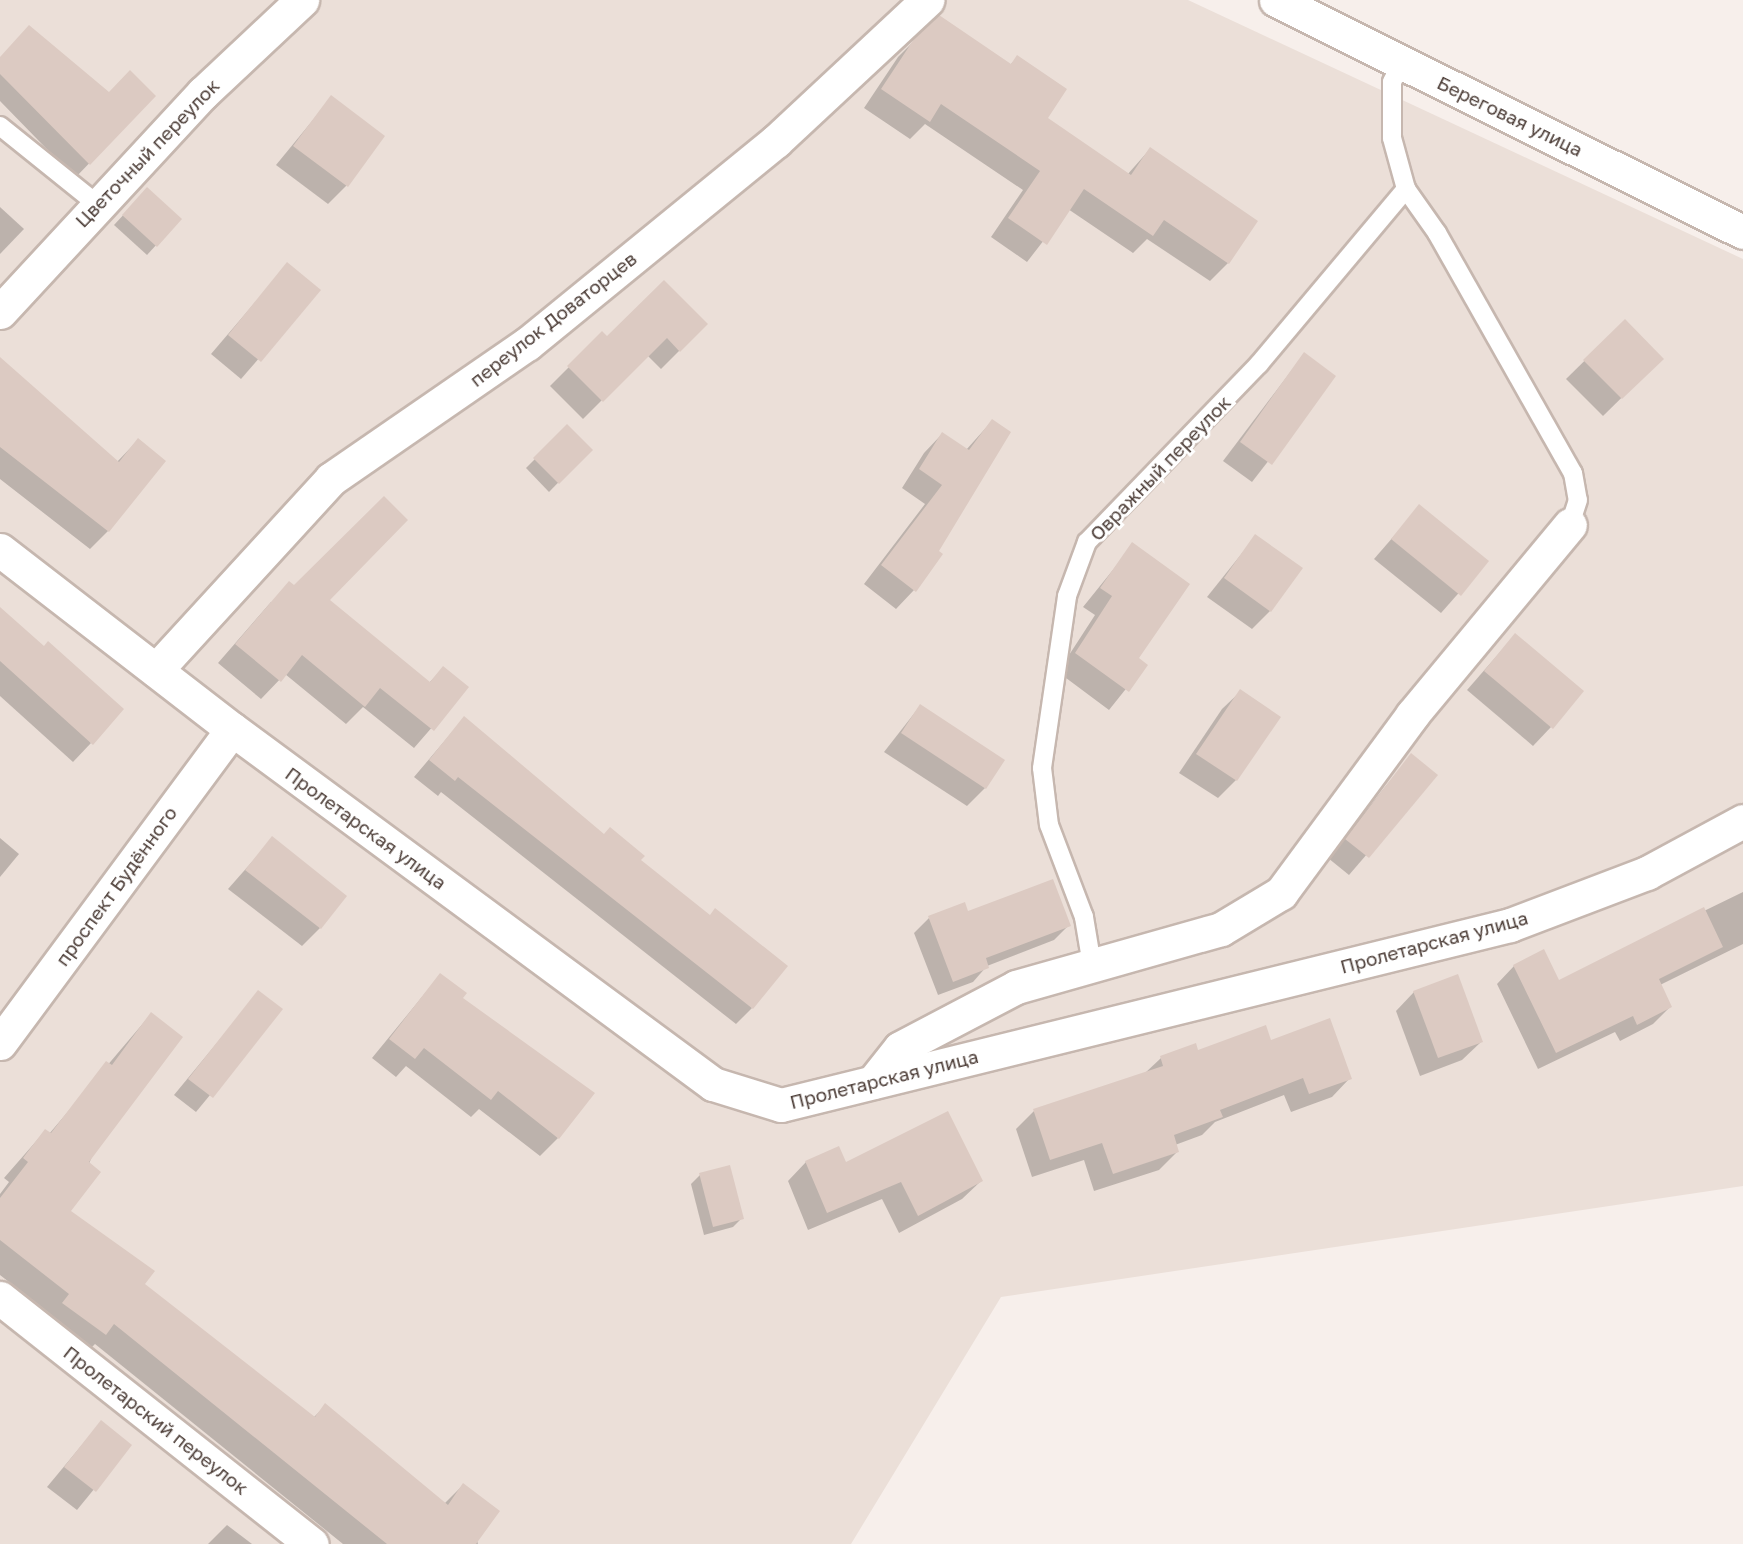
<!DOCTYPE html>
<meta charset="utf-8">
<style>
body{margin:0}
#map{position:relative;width:1743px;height:1544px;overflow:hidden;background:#f7efeb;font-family:"Golos Text",sans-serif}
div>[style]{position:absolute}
.residential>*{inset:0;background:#ebdfd8}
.shadow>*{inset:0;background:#0003}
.building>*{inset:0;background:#dccac2}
.roads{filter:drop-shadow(2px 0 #c6b7af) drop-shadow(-2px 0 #c6b7af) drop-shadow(0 2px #c6b7af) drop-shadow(0 -2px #c6b7af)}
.lane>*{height:18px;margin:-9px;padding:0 9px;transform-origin:9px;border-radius:9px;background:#fff}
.street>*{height:33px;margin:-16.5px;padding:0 16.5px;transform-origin:16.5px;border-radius:16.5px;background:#fff}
span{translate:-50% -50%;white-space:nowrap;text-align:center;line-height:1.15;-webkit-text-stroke:6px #fff;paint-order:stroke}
.street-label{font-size:19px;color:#4c3d37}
</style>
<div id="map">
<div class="residential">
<div style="clip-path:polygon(0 0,1188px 0,1743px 259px,1743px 1186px,1001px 1297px,851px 1544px,0 1544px)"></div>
</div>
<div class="shadow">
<div style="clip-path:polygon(917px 38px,1010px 65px,1017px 58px,1045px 119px,1127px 175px,1150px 149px,1228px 263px,1210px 281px,1147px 239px,1133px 253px,1068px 209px,1027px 262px,991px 237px,1023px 190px,925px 124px,910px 139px,864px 108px,898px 57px)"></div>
<div style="clip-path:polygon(0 58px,109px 94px,154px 96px,75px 178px,0 101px)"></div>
<div style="clip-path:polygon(331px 98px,347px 185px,328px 204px,276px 165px)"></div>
<div style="clip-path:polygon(139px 198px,180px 219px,147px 255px,114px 225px)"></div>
<div style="clip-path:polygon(0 207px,24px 229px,0 254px)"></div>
<div style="clip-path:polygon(287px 265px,318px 290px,241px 379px,211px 354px)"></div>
<div style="clip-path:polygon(1625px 321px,1661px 359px,1603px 416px,1566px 379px)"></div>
<div style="clip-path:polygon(706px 324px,661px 369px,647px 355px,583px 419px,550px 386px,602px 334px,607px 339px)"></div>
<div style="clip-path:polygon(1304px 354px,1334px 376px,1252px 482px,1223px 461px)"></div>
<div style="clip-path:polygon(0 359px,116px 463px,138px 440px,108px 531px,90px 549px,0 479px)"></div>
<div style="clip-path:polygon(992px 421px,914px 590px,896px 609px,864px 584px,925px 504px,902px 488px,924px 453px,942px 434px,966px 450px)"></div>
<div style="clip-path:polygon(567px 427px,590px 450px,549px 492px,526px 468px)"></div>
<div style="clip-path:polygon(1420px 506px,1487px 561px,1441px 613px,1374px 559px)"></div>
<div style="clip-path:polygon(1255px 537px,1270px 611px,1252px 629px,1207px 597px)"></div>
<div style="clip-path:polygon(1133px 545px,1136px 658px,1145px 665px,1109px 710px,1058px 672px,1095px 615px,1083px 607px)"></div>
<div style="clip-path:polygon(328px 600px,429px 683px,443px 668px,467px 687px,414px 748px,363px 707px,346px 724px,285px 674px,261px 699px,218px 663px,271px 602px)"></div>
<div style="clip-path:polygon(0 609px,91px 743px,73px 762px,0 696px)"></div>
<div style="clip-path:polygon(1515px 635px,1551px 727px,1533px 746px,1467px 690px)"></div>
<div style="clip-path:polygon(1241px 691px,1236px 780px,1218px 798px,1179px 773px,1222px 709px)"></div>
<div style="clip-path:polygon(920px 706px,985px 788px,967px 806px,884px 752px)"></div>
<div style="clip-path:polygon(464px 718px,603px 836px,639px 860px,752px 1008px,736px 1024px,441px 792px,438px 796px,414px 777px)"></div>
<div style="clip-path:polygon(1411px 755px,1435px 775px,1349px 875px,1328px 858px)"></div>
<div style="clip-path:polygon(0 838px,19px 854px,0 877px)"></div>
<div style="clip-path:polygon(272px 839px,320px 928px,302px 946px,228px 889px)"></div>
<div style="clip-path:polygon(1743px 892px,1743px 944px,1660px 985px,1670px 1007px,1653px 1024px,1620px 1041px,1615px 1032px,1538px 1069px,1497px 984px,1514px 966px,1558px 982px)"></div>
<div style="clip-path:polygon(964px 905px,967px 913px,1069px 925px,1054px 940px,987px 966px,973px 982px,938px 995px,914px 933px,929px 918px)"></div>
<div style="clip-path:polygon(440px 975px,558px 1138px,540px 1156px,479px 1109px,471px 1117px,406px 1066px,396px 1077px,372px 1058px)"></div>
<div style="clip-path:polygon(259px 992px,281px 1009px,196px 1112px,174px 1095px)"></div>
<div style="clip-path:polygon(1414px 992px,1481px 1042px,1462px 1060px,1420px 1076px,1396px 1011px)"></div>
<div style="clip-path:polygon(151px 1014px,69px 1212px,142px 1285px,313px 1418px,325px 1406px,444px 1504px,463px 1485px,478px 1544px,343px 1544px,95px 1344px,85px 1354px,43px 1324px,50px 1314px,0 1275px,0 1194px,9px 1182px,4px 1178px,45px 1131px,49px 1134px)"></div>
<div style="clip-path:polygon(1270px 1042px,1350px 1078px,1332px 1097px,1291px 1112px,1284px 1095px,1215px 1122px,1202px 1135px,1175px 1145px,1177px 1152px,1159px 1170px,1094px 1191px,1084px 1160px,1032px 1177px,1016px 1129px,1034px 1111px,1144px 1074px,1161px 1058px)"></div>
<div style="clip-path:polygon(806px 1162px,845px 1165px,981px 1181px,962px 1199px,899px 1233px,882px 1199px,808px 1230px,788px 1181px)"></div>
<div style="clip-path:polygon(700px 1175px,742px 1218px,733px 1227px,704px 1235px,691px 1184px)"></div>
<div style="clip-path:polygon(101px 1422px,130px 1445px,77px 1510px,47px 1487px)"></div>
<div style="clip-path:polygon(227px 1525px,252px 1544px,208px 1544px)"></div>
</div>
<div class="building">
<div style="clip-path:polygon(939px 15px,1011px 64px,1017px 55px,1067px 89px,1048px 118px,1131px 175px,1150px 147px,1258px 221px,1229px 264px,1164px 220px,1153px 236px,1084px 189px,1047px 245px,1008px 218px,1040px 171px,941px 104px,930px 122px,881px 89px,916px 36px)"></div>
<div style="clip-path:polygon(29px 25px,109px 92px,130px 70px,156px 96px,90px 165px,0 74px,0 57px)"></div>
<div style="clip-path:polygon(331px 95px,385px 136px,348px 187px,293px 146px)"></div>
<div style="clip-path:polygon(147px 187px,182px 219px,157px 247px,122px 215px)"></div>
<div style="clip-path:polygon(287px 262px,321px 290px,261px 362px,228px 335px)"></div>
<div style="clip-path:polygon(664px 280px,708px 324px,680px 352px,667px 338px,603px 402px,567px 366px,602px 331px,607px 336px)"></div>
<div style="clip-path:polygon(1625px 319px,1664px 359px,1622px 399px,1583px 360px)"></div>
<div style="clip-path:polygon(1304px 352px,1336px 376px,1272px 465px,1240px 442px)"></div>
<div style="clip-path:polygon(0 357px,119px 462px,138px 438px,166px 461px,109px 532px,0 447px)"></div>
<div style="clip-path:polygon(992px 419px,1011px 432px,939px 551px,943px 554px,916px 592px,881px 565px,942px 485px,919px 469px,942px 432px,969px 450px)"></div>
<div style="clip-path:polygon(567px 424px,593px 450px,559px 484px,533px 458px)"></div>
<div style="clip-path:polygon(384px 496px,408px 520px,330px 600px,430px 682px,443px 666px,469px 687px,434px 731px,380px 688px,365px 707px,302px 655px,281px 682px,235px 644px,289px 581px,294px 585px)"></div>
<div style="clip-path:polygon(1419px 504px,1489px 561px,1461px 596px,1391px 539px)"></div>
<div style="clip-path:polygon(1255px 534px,1303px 568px,1271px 612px,1224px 578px)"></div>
<div style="clip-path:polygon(1132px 542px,1190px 584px,1139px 658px,1148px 665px,1129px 692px,1075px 653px,1112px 596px,1100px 588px)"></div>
<div style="clip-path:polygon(0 607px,44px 646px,48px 641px,124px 709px,93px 745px,0 661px)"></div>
<div style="clip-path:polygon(1515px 633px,1584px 691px,1553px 729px,1484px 671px)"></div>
<div style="clip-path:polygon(1240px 689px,1281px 717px,1237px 781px,1196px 754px)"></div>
<div style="clip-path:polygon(920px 704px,1005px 760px,986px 789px,901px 733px)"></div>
<div style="clip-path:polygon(464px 716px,604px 834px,610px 827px,645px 856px,641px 860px,710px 915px,715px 908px,788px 966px,753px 1009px,458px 777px,455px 781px,429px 760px)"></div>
<div style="clip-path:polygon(1411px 753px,1438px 775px,1369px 858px,1345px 839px)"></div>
<div style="clip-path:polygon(272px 836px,347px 896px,321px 929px,245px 870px)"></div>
<div style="clip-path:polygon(1053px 879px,1071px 926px,986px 958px,989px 968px,953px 982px,928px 916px,965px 902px,968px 911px)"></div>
<div style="clip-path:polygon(1704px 907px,1723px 947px,1659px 979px,1672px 1007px,1637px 1025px,1633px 1016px,1556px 1053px,1513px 965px,1544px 949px,1559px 980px)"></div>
<div style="clip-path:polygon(440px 973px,467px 993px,463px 998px,595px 1093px,559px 1139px,498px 1091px,491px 1100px,424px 1048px,415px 1059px,389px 1039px)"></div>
<div style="clip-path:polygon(1458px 974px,1483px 1042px,1438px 1058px,1413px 991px)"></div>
<div style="clip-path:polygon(258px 990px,283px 1009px,213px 1098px,188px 1079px)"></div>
<div style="clip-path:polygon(151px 1012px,183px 1037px,89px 1162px,101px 1172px,71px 1211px,155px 1271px,145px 1284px,315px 1417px,325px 1403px,448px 1505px,463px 1483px,500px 1511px,476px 1544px,387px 1544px,114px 1324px,106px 1335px,62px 1303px,69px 1294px,0 1240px,0 1198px,28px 1162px,23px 1158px,45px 1129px,51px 1133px,106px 1061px,112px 1065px)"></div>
<div style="clip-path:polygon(1330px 1018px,1352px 1079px,1309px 1094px,1303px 1078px,1220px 1110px,1223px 1117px,1174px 1135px,1179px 1152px,1113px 1174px,1102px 1143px,1050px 1160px,1033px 1109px,1163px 1066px,1160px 1056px,1196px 1043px,1198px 1050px,1266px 1025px,1271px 1040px)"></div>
<div style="clip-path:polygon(948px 1111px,983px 1181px,918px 1216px,901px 1182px,827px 1213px,805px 1161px,839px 1146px,846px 1162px)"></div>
<div style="clip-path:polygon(730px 1165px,744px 1219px,713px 1227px,699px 1173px)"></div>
<div style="clip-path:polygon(101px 1420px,132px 1445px,96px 1492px,64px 1467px)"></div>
</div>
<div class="roads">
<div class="lane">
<div style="left:1402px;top:63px;width:21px;rotate:118deg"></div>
<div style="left:1392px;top:82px;width:56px;rotate:90deg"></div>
<div style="left:1392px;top:138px;width:53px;rotate:74.6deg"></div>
<div style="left:1406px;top:189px;width:54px;rotate:54.8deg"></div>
<div style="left:1437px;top:233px;width:276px;rotate:60.5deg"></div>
<div style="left:1573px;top:473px;width:27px;rotate:80deg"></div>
<div style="left:1578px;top:500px;width:26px;rotate:108deg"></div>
<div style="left:0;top:126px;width:124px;rotate:38.8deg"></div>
<div style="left:1092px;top:965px;width:49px;rotate:-99.5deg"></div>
<div style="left:1084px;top:917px;width:98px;rotate:-110.8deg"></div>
<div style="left:1049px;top:825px;width:57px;rotate:-97deg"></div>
<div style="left:1042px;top:768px;width:174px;rotate:-81.7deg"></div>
<div style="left:1067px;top:596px;width:58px;rotate:-69.7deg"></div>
<div style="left:1087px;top:542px;width:248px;rotate:-46deg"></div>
<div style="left:1259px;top:364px;width:229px;rotate:-50deg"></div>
</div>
<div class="street">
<div style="left:1276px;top:0;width:521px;rotate:26.42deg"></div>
<div style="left:0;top:312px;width:299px;rotate:-47.2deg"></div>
<div style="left:203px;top:93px;width:136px;rotate:-43.2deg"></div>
<div style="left:0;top:550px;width:293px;rotate:37.7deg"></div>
<div style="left:232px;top:729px;width:598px;rotate:36.43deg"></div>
<div style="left:713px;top:1084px;width:71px;rotate:17.2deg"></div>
<div style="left:781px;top:1105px;width:751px;rotate:-13.87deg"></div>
<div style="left:1510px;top:925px;width:147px;rotate:-20.8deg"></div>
<div style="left:1647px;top:873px;width:109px;rotate:-28.4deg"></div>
<div style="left:156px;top:670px;width:259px;rotate:-47.5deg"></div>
<div style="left:331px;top:479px;width:238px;rotate:-34.6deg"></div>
<div style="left:527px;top:344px;width:321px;rotate:-39.2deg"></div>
<div style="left:776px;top:141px;width:207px;rotate:-43deg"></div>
<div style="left:0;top:1043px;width:390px;rotate:-53.5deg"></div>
<div style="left:873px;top:1082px;width:43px;rotate:-51.5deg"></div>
<div style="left:900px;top:1048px;width:131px;rotate:-27.7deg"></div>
<div style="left:1016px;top:987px;width:213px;rotate:-15.8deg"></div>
<div style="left:1221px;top:929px;width:70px;rotate:-31deg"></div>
<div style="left:1281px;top:893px;width:221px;rotate:-53.6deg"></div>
<div style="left:1412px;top:715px;width:247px;rotate:-50.3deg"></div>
<div style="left:0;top:1298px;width:397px;rotate:38.3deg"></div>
</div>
</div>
<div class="street-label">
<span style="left:1510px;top:116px;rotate:26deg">Береговая улица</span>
<span style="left:147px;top:153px;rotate:-46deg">Цветочный переулок</span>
<span style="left:553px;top:319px;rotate:-38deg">переулок Доваторцев</span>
<span style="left:1160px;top:468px;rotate:-46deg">Овражный переулок</span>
<span style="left:366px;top:828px;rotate:36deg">Пролетарская улица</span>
<span style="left:116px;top:886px;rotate:-54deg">проспект Будённого</span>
<span style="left:1434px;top:942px;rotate:-15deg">Пролетарская улица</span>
<span style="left:884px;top:1079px;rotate:-14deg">Пролетарская улица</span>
<span style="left:156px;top:1420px;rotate:38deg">Пролетарский переулок</span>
</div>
</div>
